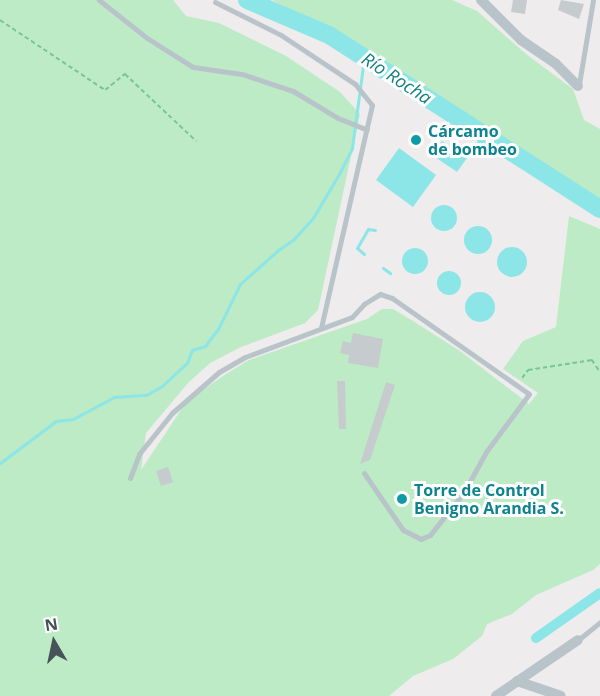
<!DOCTYPE html>
<meta charset="utf-8">
<style>
body{margin:0}
#map{position:relative;width:600px;height:696px;overflow:hidden;background:#efeced;font-family:"Open Sans",sans-serif}
div>[style]{position:absolute}
.green>*{inset:0;background:#bcebc5}
.water>*{inset:0;background:#8ce5e6}
.round{border-radius:50%}
.stream>*{height:3px;margin:-1.5px;padding:0 1.5px;transform-origin:1.5px;border-radius:1.5px;background:#8ce5e6}
.canal>*{height:10px;margin:-5px;padding:0 5px;transform-origin:5px;border-radius:5px;background:#8ce5e6}
.river>*{height:18px;margin:-9px;padding:0 9px;transform-origin:9px;border-radius:9px;background:#8ce5e6}
.building>*{inset:0;background:#c6cbce}
.path>*{height:1.5px;margin-top:-0.75px;transform-origin:0;background:repeating-linear-gradient(90deg,#77c78f 0 4.5px,transparent 0 7.5px)}
.service>*{height:5px;margin:-2.5px;padding:0 2.5px;transform-origin:2.5px;border-radius:2.5px;background:#b8c4c9}
.minor>*{height:10px;margin:-5px;padding:0 5px;transform-origin:5px;border-radius:5px;background:#b8c4c9}
.dots>*{width:16px;height:16px;translate:-50% -50%;box-sizing:border-box;border:3px solid #fff;border-radius:50%}
span{translate:-50% -50%;white-space:nowrap;text-align:center;line-height:1.15;-webkit-text-stroke:6px #fff;paint-order:stroke}
.culture-label{font-size:16px;color:#0d838f;font-weight:700}
.left{translate:0 -50%;text-align:left}
.water-label{font-size:18px;color:#138081;font-style:italic}
.north{position:absolute;left:24px;top:612px;width:60px;height:60px;-webkit-text-stroke:4px #fff;paint-order:stroke;rotate:351deg;font-size:16px;font-weight:700;line-height:24px;text-align:center;color:#465459}
.north::after{content:'';display:block;margin:auto;width:21px;height:27px;background:#465459;clip-path:polygon(50% 0,100% 100%,50% 72%,0 100%)}
</style>
<div id="map">
<div class="green">
<div style="clip-path:polygon(0 0,173px 0,186px 16px,219px 23px,286px 56px,340px 92px,360px 114px,318px 310px,305px 323px,241px 347px,210px 363px,188px 383px,146px 433px,141px 470px,187px 401px,226px 374px,249px 360px,367px 319px,382px 309px,393px 309px,413px 321px,460px 351px,529px 404px,538px 393px,503px 369px,523px 341px,556px 327px,569px 216px,600px 229px,600px 564px,593px 570px,536px 595px,512px 614px,487px 624px,482px 636px,453px 659px,413px 676px,389px 696px,0 696px)"></div>
<div style="clip-path:polygon(272px 0,452px 0,477px 11px,526px 54px,573px 89px,584px 120px,600px 129px,600px 201px,563px 177px,549px 175px,527px 155px,466px 120px,342px 37px)"></div>
</div>
<div class="water">
<div style="clip-path:polygon(442px 141px,467px 158px,457px 172px,432px 155px)"></div>
<div style="clip-path:polygon(399px 148px,436px 175px,413px 207px,376px 180px)"></div>
<div class="round" style="left:431px;top:205px;width:26px;height:26px"></div>
<div class="round" style="left:464px;top:226px;width:28px;height:28px"></div>
<div class="round" style="left:497px;top:247px;width:30px;height:30px"></div>
<div class="round" style="left:402px;top:248px;width:26px;height:26px"></div>
<div class="round" style="left:437px;top:271px;width:24px;height:24px"></div>
<div class="round" style="left:465px;top:292px;width:30px;height:30px"></div>
</div>
<div class="stream">
<div style="left:474px;top:147px;width:15px;rotate:-48deg"></div>
<div style="left:364px;top:254px;width:9px;rotate:-139deg"></div>
<div style="left:357px;top:248px;width:22px;rotate:-60deg"></div>
<div style="left:368px;top:229px;width:7px;rotate:8deg"></div>
<div style="left:383px;top:268px;width:9px;rotate:36deg"></div>
<div style="left:0;top:463px;width:70px;rotate:-36.9deg"></div>
<div style="left:56px;top:421px;width:17px;rotate:-7deg"></div>
<div style="left:73px;top:419px;width:47px;rotate:-28.2deg"></div>
<div style="left:114px;top:397px;width:32px;rotate:-4deg"></div>
<div style="left:146px;top:395px;width:18px;rotate:-29deg"></div>
<div style="left:162px;top:386px;width:34px;rotate:-43deg"></div>
<div style="left:187px;top:363px;width:14px;rotate:-69deg"></div>
<div style="left:192px;top:350px;width:14px;rotate:-17deg"></div>
<div style="left:205px;top:346px;width:21px;rotate:-53deg"></div>
<div style="left:218px;top:329px;width:50px;rotate:-63.9deg"></div>
<div style="left:240px;top:284px;width:50px;rotate:-41.7deg"></div>
<div style="left:277px;top:251px;width:19px;rotate:-35deg"></div>
<div style="left:293px;top:240px;width:30px;rotate:-48deg"></div>
<div style="left:313px;top:218px;width:51px;rotate:-59.4deg"></div>
<div style="left:339px;top:174px;width:29px;rotate:-63deg"></div>
<div style="left:352px;top:148px;width:91px;rotate:-82.4deg"></div>
</div>
<div class="canal">
<div style="left:536px;top:638px;width:78px;rotate:-35.1deg"></div>
</div>
<div class="river">
<div style="left:247px;top:0;width:89px;rotate:23.1deg"></div>
<div style="left:329px;top:35px;width:322px;rotate:32.7deg"></div>
</div>
<div class="building">
<div style="clip-path:polygon(513px 0,527px 0,525px 14px,511px 12px)"></div>
<div style="clip-path:polygon(561px 0,584px 4px,579px 19px,558px 10px)"></div>
<div style="clip-path:polygon(353px 333px,383px 339px,378px 368px,348px 363px,349px 355px,340px 353px,343px 341px,351px 343px)"></div>
<div style="clip-path:polygon(337px 381px,345px 381px,346px 429px,339px 429px)"></div>
<div style="clip-path:polygon(386px 382px,395px 385px,370px 460px,360px 464px)"></div>
<div style="clip-path:polygon(168px 467px,173px 482px,161px 486px,156px 471px)"></div>
<div style="clip-path:polygon(405px 494px,409px 501px,407px 506px,397px 506px,397px 497px)"></div>
</div>
<div class="path">
<div style="left:0;top:20px;width:126px;rotate:33.7deg"></div>
<div style="left:105px;top:90px;width:26px;rotate:-39deg"></div>
<div style="left:125px;top:74px;width:98px;rotate:43.3deg"></div>
<div style="left:522px;top:378px;width:10px;rotate:-53deg"></div>
<div style="left:528px;top:370px;width:65px;rotate:-8.9deg"></div>
<div style="left:592px;top:360px;width:14px;rotate:56deg"></div>
</div>
<div class="service">
<div style="left:99px;top:0;width:61px;rotate:38.4deg"></div>
<div style="left:147px;top:38px;width:54px;rotate:32.2deg"></div>
<div style="left:193px;top:67px;width:49px;rotate:8.1deg"></div>
<div style="left:242px;top:74px;width:54px;rotate:18.4deg"></div>
<div style="left:293px;top:91px;width:52px;rotate:31deg"></div>
<div style="left:338px;top:118px;width:31px;rotate:22deg"></div>
<div style="left:215px;top:2px;width:74px;rotate:26.6deg"></div>
<div style="left:281px;top:35px;width:89px;rotate:33.5deg"></div>
<div style="left:355px;top:84px;width:27px;rotate:51deg"></div>
<div style="left:372px;top:105px;width:228px;rotate:102.9deg"></div>
<div style="left:579px;top:84px;width:85px;rotate:-80.5deg"></div>
<div style="left:130px;top:478px;width:26px;rotate:-69deg"></div>
<div style="left:139px;top:454px;width:53px;rotate:-51.2deg"></div>
<div style="left:172px;top:413px;width:62px;rotate:-41.1deg"></div>
<div style="left:219px;top:372px;width:30px;rotate:-30deg"></div>
<div style="left:245px;top:357px;width:114px;rotate:-20.5deg"></div>
<div style="left:352px;top:317px;width:18px;rotate:-47deg"></div>
<div style="left:364px;top:304px;width:19px;rotate:-32deg"></div>
<div style="left:380px;top:294px;width:13px;rotate:18deg"></div>
<div style="left:392px;top:298px;width:167px;rotate:35deg"></div>
<div style="left:529px;top:394px;width:72px;rotate:126.6deg"></div>
<div style="left:486px;top:452px;width:46px;rotate:118.8deg"></div>
<div style="left:464px;top:492px;width:55px;rotate:128.3deg"></div>
<div style="left:430px;top:535px;width:10px;rotate:156deg"></div>
<div style="left:421px;top:539px;width:20px;rotate:-153deg"></div>
<div style="left:403px;top:530px;width:69px;rotate:-124.4deg"></div>
<div style="left:578px;top:640px;width:28px;rotate:-39deg"></div>
</div>
<div class="minor">
<div style="left:481px;top:0;width:57px;rotate:45deg"></div>
<div style="left:521px;top:40px;width:42px;rotate:34.4deg"></div>
<div style="left:556px;top:64px;width:31px;rotate:45deg"></div>
<div style="left:517px;top:681px;width:46px;rotate:18.8deg"></div>
<div style="left:496px;top:696px;width:99px;rotate:-34.3deg"></div>
</div>
<div class="dots">
<div style="left:416px;top:140px;background:#0f9aa8"></div>
<div style="left:402px;top:499px;background:#0f9aa8"></div>
</div>
<div class="culture-label">
<span class="left" style="left:428px;top:140px">Cárcamo<br>de bombeo</span>
<span class="left" style="left:414px;top:499px">Torre de Control<br>Benigno Arandia S.</span>
</div>
<div class="water-label">
<span style="left:397px;top:78px;rotate:33deg">Río Rocha</span>
</div>
<div class="north">N</div>
</div>
